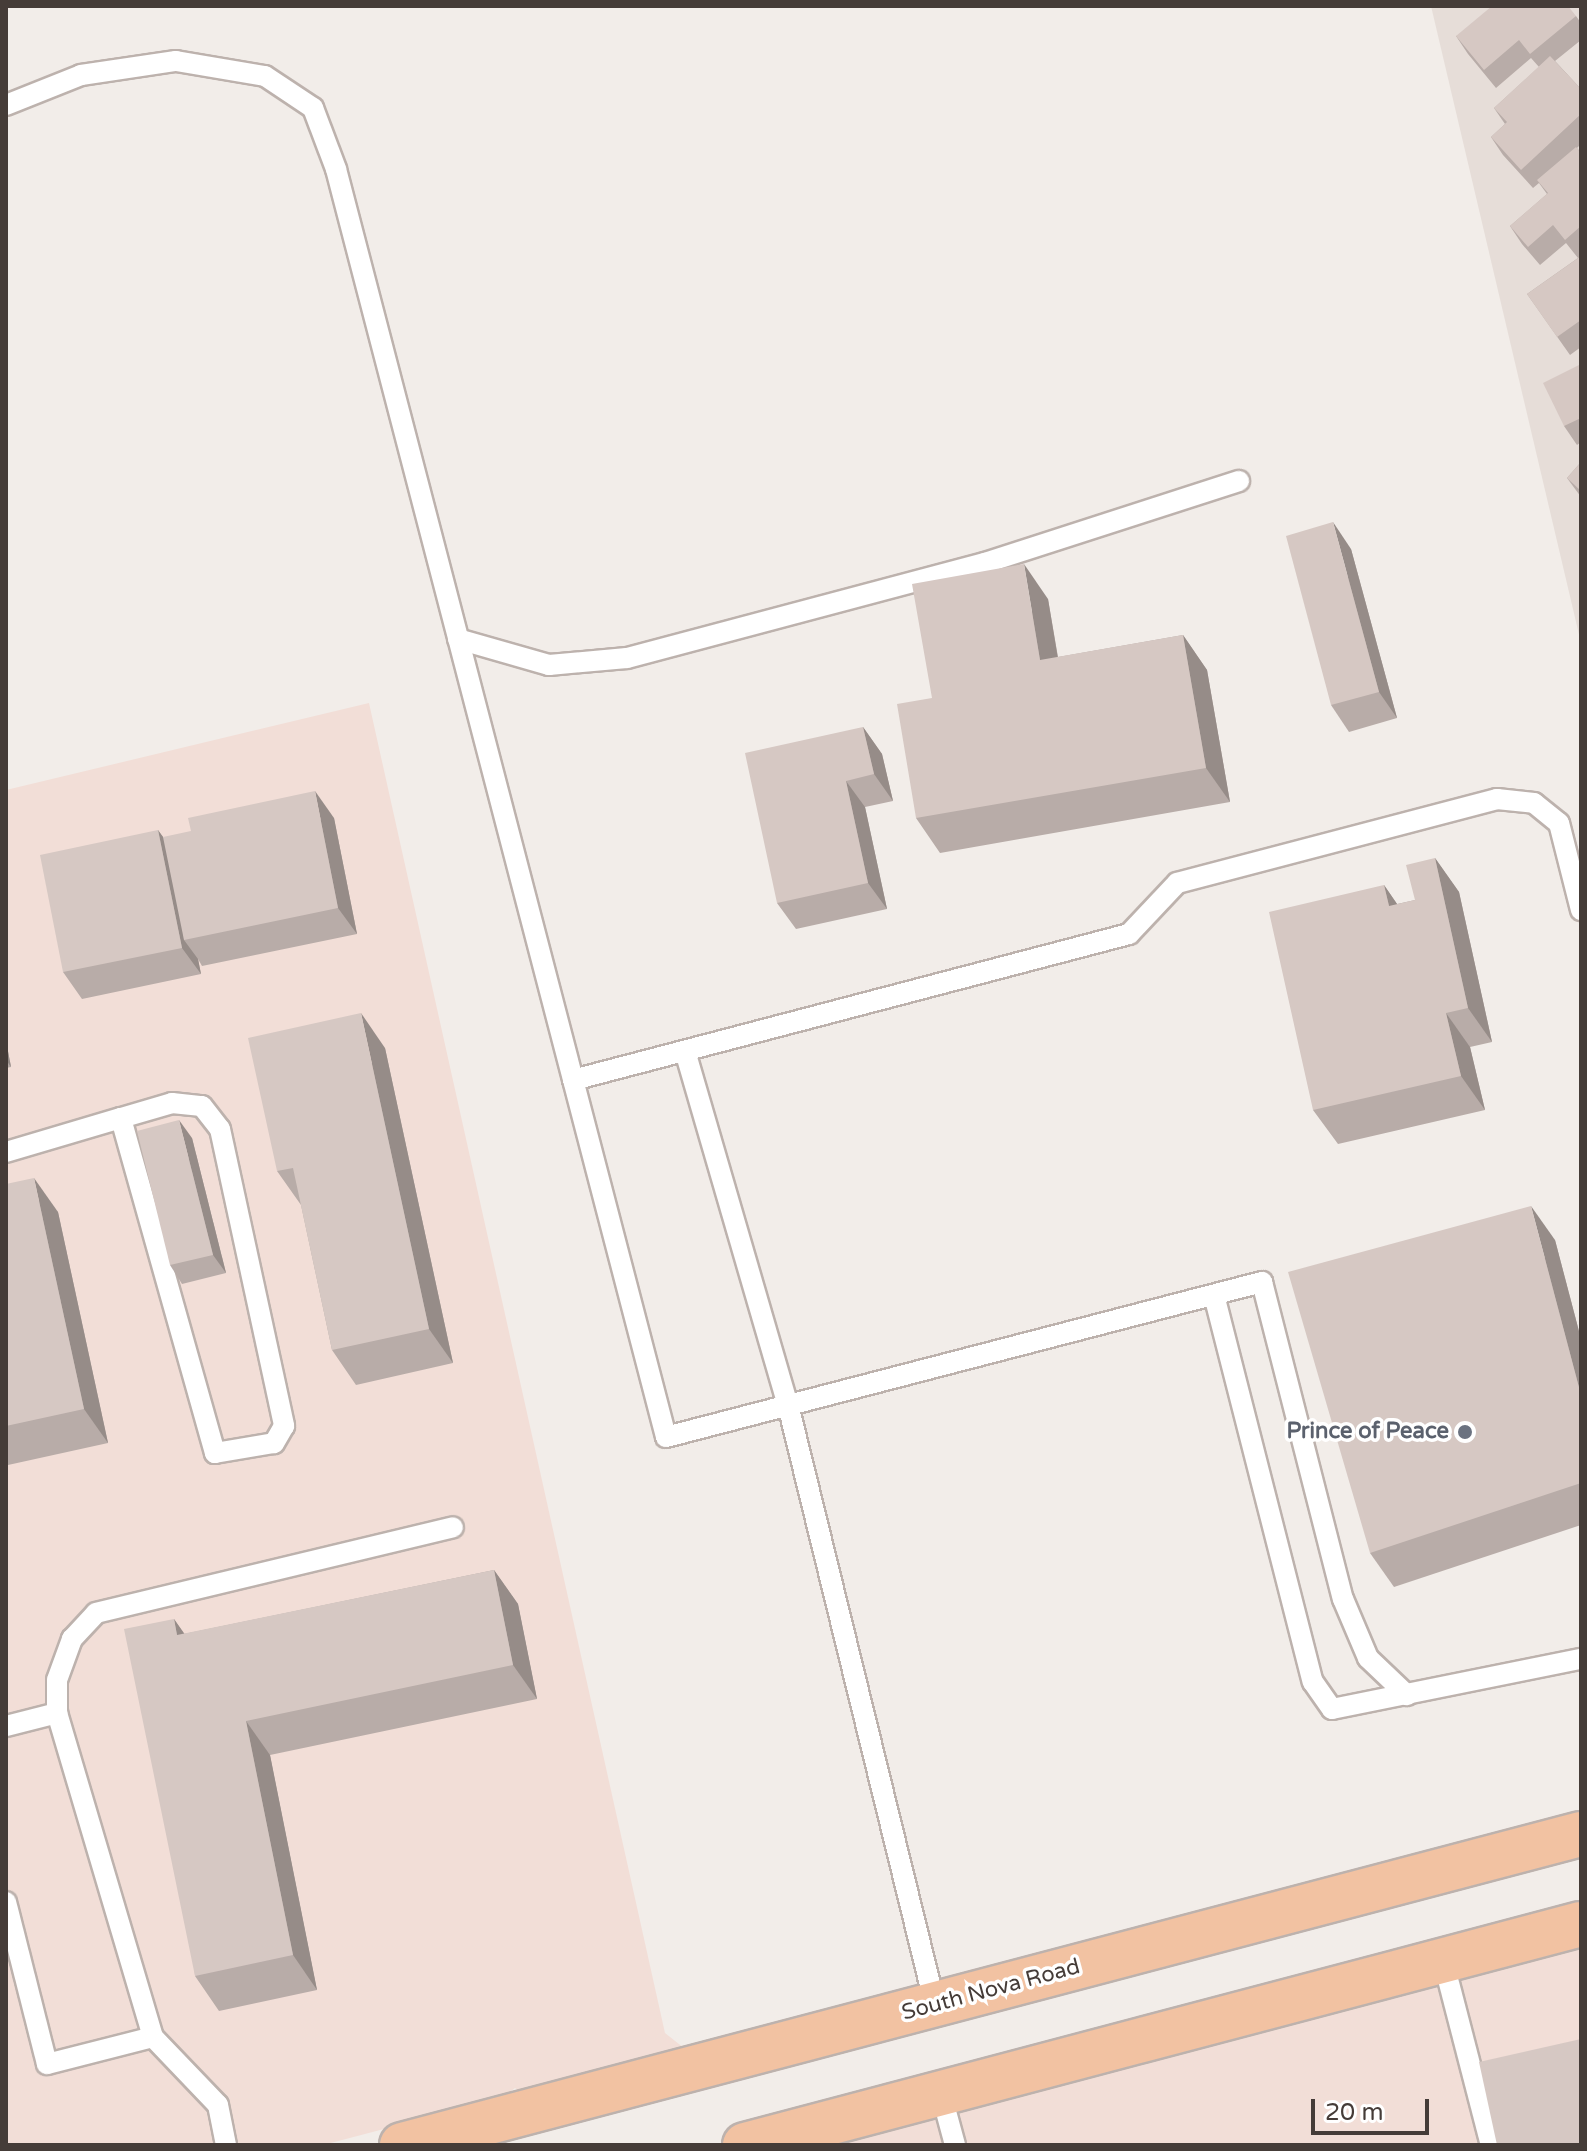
<!DOCTYPE html>
<style>
body{margin:0}
#map{position:relative;width:1587px;height:2151px;overflow:hidden;background:#f2ede9;font-family:"Varela Round",sans-serif}
div>[style]{position:absolute}
.residential>*{inset:0;background:#e6ddd8}
.commercial>*{inset:0;background:#f2ded7}
.roads{filter:drop-shadow(2px 0 #bdb2ad) drop-shadow(-2px 0 #bdb2ad) drop-shadow(0 2px #bdb2ad) drop-shadow(0 -2px #bdb2ad)}
.lane>*{height:20px;margin:-10px;padding:0 10px;transform-origin:10px;border-radius:10px;background:#fff}
.primary>*{height:44px;margin:-22px;padding:0 22px;transform-origin:22px;border-radius:22px;background:#f2c2a2}
.wall>*{inset:0;background:#b8aca8}
.shaded-wall>*{inset:0;background:#968c88}
.building>*{inset:0;background:#d6c8c3}
.dots>*{width:22px;height:22px;translate:-50% -50%;box-sizing:border-box;border:4px solid #fff;border-radius:50%}
span{translate:-50% -50%;white-space:nowrap;text-align:center;line-height:1.15;-webkit-text-stroke:7px #fff;paint-order:stroke}
.worship-label{font-size:22px;color:#5b616d;font-weight:700}
.right{translate:-100% -50%;text-align:right}
.street-label{font-size:22px;color:#453c38}
.frame{position:absolute;inset:0;border:8px solid #453c38;pointer-events:none}
.scale{position:absolute;left:1311px;top:2099px;width:118px;height:36px;box-sizing:border-box;border:4px solid #453c38;border-top:0;padding-left:10px;font-size:24px;line-height:28px;white-space:nowrap;color:#453c38;-webkit-text-stroke:6px #fff;paint-order:stroke}
</style>
<div id="map">
<div class="residential">
<div style="clip-path:polygon(1431px 6px,1581px 6px,1581px 643px)"></div>
</div>
<div class="commercial">
<div style="clip-path:polygon(369px 703px,665px 2033px,684px 2048px,765px 2028px,521px 2093px,515px 2088px,502px 2098px,323px 2145px,6px 2145px,6px 790px)"></div>
<div style="clip-path:polygon(1581px 1945px,1581px 2145px,824px 2145px)"></div>
</div>
<div class="roads">
<div class="lane">
<div style="left:6px;top:105px;width:81px;rotate:-21.8deg"></div>
<div style="left:81px;top:75px;width:96px;rotate:-8.4deg"></div>
<div style="left:176px;top:61px;width:90px;rotate:9.6deg"></div>
<div style="left:265px;top:76px;width:58px;rotate:33.7deg"></div>
<div style="left:313px;top:108px;width:65px;rotate:69.3deg"></div>
<div style="left:336px;top:169px;width:1310px;rotate:75.41deg"></div>
<div style="left:666px;top:1437px;width:616px;rotate:-14.58deg"></div>
<div style="left:1262px;top:1282px;width:327px;rotate:75.7deg"></div>
<div style="left:1343px;top:1599px;width:64px;rotate:67deg"></div>
<div style="left:1368px;top:1658px;width:54px;rotate:43.5deg"></div>
<div style="left:458px;top:639px;width:95px;rotate:15.9deg"></div>
<div style="left:549px;top:665px;width:78px;rotate:-5.1deg"></div>
<div style="left:627px;top:658px;width:370px;rotate:-14.9deg"></div>
<div style="left:985px;top:563px;width:267px;rotate:-17.9deg"></div>
<div style="left:685px;top:1051px;width:369px;rotate:73.8deg"></div>
<div style="left:788px;top:1405px;width:618px;rotate:76.23deg"></div>
<div style="left:573px;top:1080px;width:575px;rotate:-14.71deg"></div>
<div style="left:1129px;top:934px;width:70px;rotate:-46.7deg"></div>
<div style="left:1177px;top:883px;width:331px;rotate:-14.7deg"></div>
<div style="left:1497px;top:799px;width:37px;rotate:6deg"></div>
<div style="left:1534px;top:803px;width:32px;rotate:39deg"></div>
<div style="left:1559px;top:823px;width:90px;rotate:75.8deg"></div>
<div style="left:6px;top:1152px;width:120px;rotate:-16.5deg"></div>
<div style="left:121px;top:1118px;width:53px;rotate:-16.4deg"></div>
<div style="left:172px;top:1103px;width:30px;rotate:6deg"></div>
<div style="left:202px;top:1106px;width:29px;rotate:52deg"></div>
<div style="left:220px;top:1129px;width:304px;rotate:77.8deg"></div>
<div style="left:284px;top:1426px;width:20px;rotate:120deg"></div>
<div style="left:274px;top:1443px;width:60px;rotate:170.4deg"></div>
<div style="left:215px;top:1453px;width:348px;rotate:-105.7deg"></div>
<div style="left:1214px;top:1295px;width:399px;rotate:75.7deg"></div>
<div style="left:1313px;top:1682px;width:33px;rotate:55deg"></div>
<div style="left:1332px;top:1709px;width:254px;rotate:-11.4deg"></div>
<div style="left:6px;top:1726px;width:53px;rotate:-14.3deg"></div>
<div style="left:6px;top:1902px;width:167px;rotate:75.8deg"></div>
<div style="left:47px;top:2064px;width:109px;rotate:-14.3deg"></div>
<div style="left:1443px;top:1960px;width:191px;rotate:75.5deg"></div>
<div style="left:941px;top:2093px;width:54px;rotate:74.9deg"></div>
<div style="left:226px;top:2145px;width:41px;rotate:-101.3deg"></div>
<div style="left:218px;top:2105px;width:94px;rotate:-133.7deg"></div>
<div style="left:153px;top:2037px;width:338px;rotate:-106.5deg"></div>
<div style="left:57px;top:1713px;width:33px;rotate:-90deg"></div>
<div style="left:57px;top:1680px;width:44px;rotate:-69.9deg"></div>
<div style="left:72px;top:1639px;width:35px;rotate:-47deg"></div>
<div style="left:96px;top:1613px;width:367px;rotate:-13.5deg"></div>
</div>
<div class="primary">
<div style="left:402px;top:2145px;width:1219px;rotate:-14.78deg"></div>
<div style="left:745px;top:2145px;width:865px;rotate:-14.81deg"></div>
</div>
</div>
<div class="wall">
<div style="clip-path:polygon(1576px 16px,1581px 23px,1581px 40px,1555px 61px,1581px 89px,1581px 144px,1577px 148px,1581px 153px,1581px 347px,1570px 355px,1527px 294px,1578px 258px,1566px 243px,1540px 265px,1522px 244px,1510px 226px,1547px 194px,1539px 183px,1533px 188px,1503px 155px,1491px 137px,1505px 124px,1494px 108px,1539px 67px,1531px 58px,1496px 88px,1468px 54px,1456px 36px)"></div>
<div style="clip-path:polygon(1581px 364px,1581px 442px,1577px 445px,1564px 426px)"></div>
<div style="clip-path:polygon(1581px 462px,1581px 497px,1567px 478px)"></div>
<div style="clip-path:polygon(1351px 549px,1397px 718px,1349px 732px,1331px 705px)"></div>
<div style="clip-path:polygon(1048px 599px,1058px 657px,1183px 635px,1207px 670px,1230px 802px,940px 853px,916px 818px,932px 698px)"></div>
<div style="clip-path:polygon(863px 727px,882px 754px,893px 801px,865px 807px,887px 909px,796px 929px,777px 903px)"></div>
<div style="clip-path:polygon(334px 818px,357px 934px,202px 966px,198px 959px,201px 974px,82px 999px,63px 972px,158px 830px,163px 838px)"></div>
<div style="clip-path:polygon(1435px 858px,1459px 892px,1492px 1042px,1470px 1047px,1485px 1110px,1338px 1144px,1313px 1110px,1384px 885px,1397px 904px,1415px 900px)"></div>
<div style="clip-path:polygon(6px 1041px,11px 1067px,6px 1068px)"></div>
<div style="clip-path:polygon(385px 1048px,453px 1363px,356px 1385px,332px 1350px,301px 1205px,277px 1171px)"></div>
<div style="clip-path:polygon(192px 1138px,226px 1273px,182px 1284px,170px 1265px)"></div>
<div style="clip-path:polygon(6px 1184px,58px 1212px,108px 1443px,8px 1465px,6px 1463px)"></div>
<div style="clip-path:polygon(1555px 1240px,1581px 1339px,1581px 1525px,1394px 1587px,1370px 1553px)"></div>
<div style="clip-path:polygon(494px 1570px,518px 1604px,537px 1699px,270px 1755px,317px 1990px,219px 2011px,195px 1976px,174px 1619px,184px 1634px)"></div>
</div>
<div class="shaded-wall">
<div style="clip-path:polygon(1333px 522px,1351px 549px,1397px 718px,1379px 692px)"></div>
<div style="clip-path:polygon(1024px 564px,1048px 599px,1064px 695px,1040px 660px)"></div>
<div style="clip-path:polygon(1183px 635px,1207px 670px,1230px 802px,1206px 768px)"></div>
<div style="clip-path:polygon(863px 727px,882px 754px,893px 801px,874px 774px)"></div>
<div style="clip-path:polygon(846px 781px,865px 807px,887px 909px,868px 883px)"></div>
<div style="clip-path:polygon(315px 791px,334px 818px,357px 934px,338px 908px)"></div>
<div style="clip-path:polygon(158px 830px,177px 856px,184px 940px,198px 959px,201px 974px,182px 948px)"></div>
<div style="clip-path:polygon(1435px 858px,1459px 892px,1492px 1042px,1468px 1008px)"></div>
<div style="clip-path:polygon(1384px 885px,1408px 920px,1389px 906px)"></div>
<div style="clip-path:polygon(361px 1013px,385px 1048px,453px 1363px,429px 1329px)"></div>
<div style="clip-path:polygon(1446px 1013px,1470px 1047px,1485px 1110px,1461px 1076px)"></div>
<div style="clip-path:polygon(6px 1041px,11px 1067px,6px 1060px)"></div>
<div style="clip-path:polygon(179px 1120px,192px 1138px,226px 1273px,213px 1255px)"></div>
<div style="clip-path:polygon(34px 1178px,58px 1212px,108px 1443px,84px 1409px)"></div>
<div style="clip-path:polygon(1531px 1206px,1555px 1240px,1581px 1339px,1581px 1395px)"></div>
<div style="clip-path:polygon(494px 1570px,518px 1604px,537px 1699px,513px 1665px)"></div>
<div style="clip-path:polygon(174px 1619px,198px 1653px,177px 1635px)"></div>
<div style="clip-path:polygon(246px 1721px,270px 1755px,317px 1990px,293px 1955px)"></div>
</div>
<div class="building">
<div style="clip-path:polygon(1492px 6px,1568px 6px,1576px 16px,1530px 54px,1519px 40px,1484px 70px,1456px 36px)"></div>
<div style="clip-path:polygon(1550px 56px,1581px 89px,1581px 114px,1521px 170px,1491px 137px,1507px 122px,1494px 108px)"></div>
<div style="clip-path:polygon(1576px 147px,1581px 153px,1581px 226px,1565px 240px,1553px 225px,1528px 247px,1510px 226px,1548px 193px,1537px 180px)"></div>
<div style="clip-path:polygon(1581px 256px,1581px 320px,1557px 337px,1527px 294px)"></div>
<div style="clip-path:polygon(1581px 364px,1581px 418px,1564px 426px,1543px 383px)"></div>
<div style="clip-path:polygon(1581px 462px,1581px 491px,1567px 478px)"></div>
<div style="clip-path:polygon(1333px 522px,1379px 692px,1331px 705px,1286px 536px)"></div>
<div style="clip-path:polygon(1024px 564px,1040px 660px,1183px 635px,1206px 768px,916px 818px,897px 704px,932px 698px,912px 584px)"></div>
<div style="clip-path:polygon(863px 727px,874px 774px,846px 781px,868px 883px,777px 903px,745px 753px)"></div>
<div style="clip-path:polygon(315px 791px,338px 908px,184px 940px,163px 837px,191px 831px,188px 818px)"></div>
<div style="clip-path:polygon(158px 830px,182px 948px,63px 972px,40px 855px)"></div>
<div style="clip-path:polygon(1435px 858px,1468px 1008px,1446px 1013px,1461px 1076px,1313px 1110px,1269px 912px,1384px 885px,1389px 906px,1415px 900px,1406px 865px)"></div>
<div style="clip-path:polygon(361px 1013px,429px 1329px,332px 1350px,293px 1168px,277px 1171px,248px 1038px)"></div>
<div style="clip-path:polygon(179px 1120px,213px 1255px,170px 1265px,137px 1131px)"></div>
<div style="clip-path:polygon(34px 1178px,84px 1409px,6px 1426px,6px 1184px)"></div>
<div style="clip-path:polygon(1531px 1206px,1581px 1395px,1581px 1483px,1370px 1553px,1288px 1272px)"></div>
<div style="clip-path:polygon(494px 1570px,513px 1665px,246px 1721px,293px 1955px,195px 1976px,124px 1629px,174px 1619px,177px 1635px)"></div>
<div style="clip-path:polygon(1581px 2039px,1581px 2145px,1497px 2145px,1479px 2062px)"></div>
</div>
<div class="dots">
<div style="left:1465px;top:1432px;background:#6b7280"></div>
</div>
<div class="worship-label">
<span class="right" style="left:1449px;top:1432px">Prince of Peace</span>
</div>
<div class="street-label">
<span style="left:991px;top:1990px;rotate:-15deg">South Nova Road</span>
</div>
<div class="frame"></div>
<div class="scale">20 m</div>
</div>
